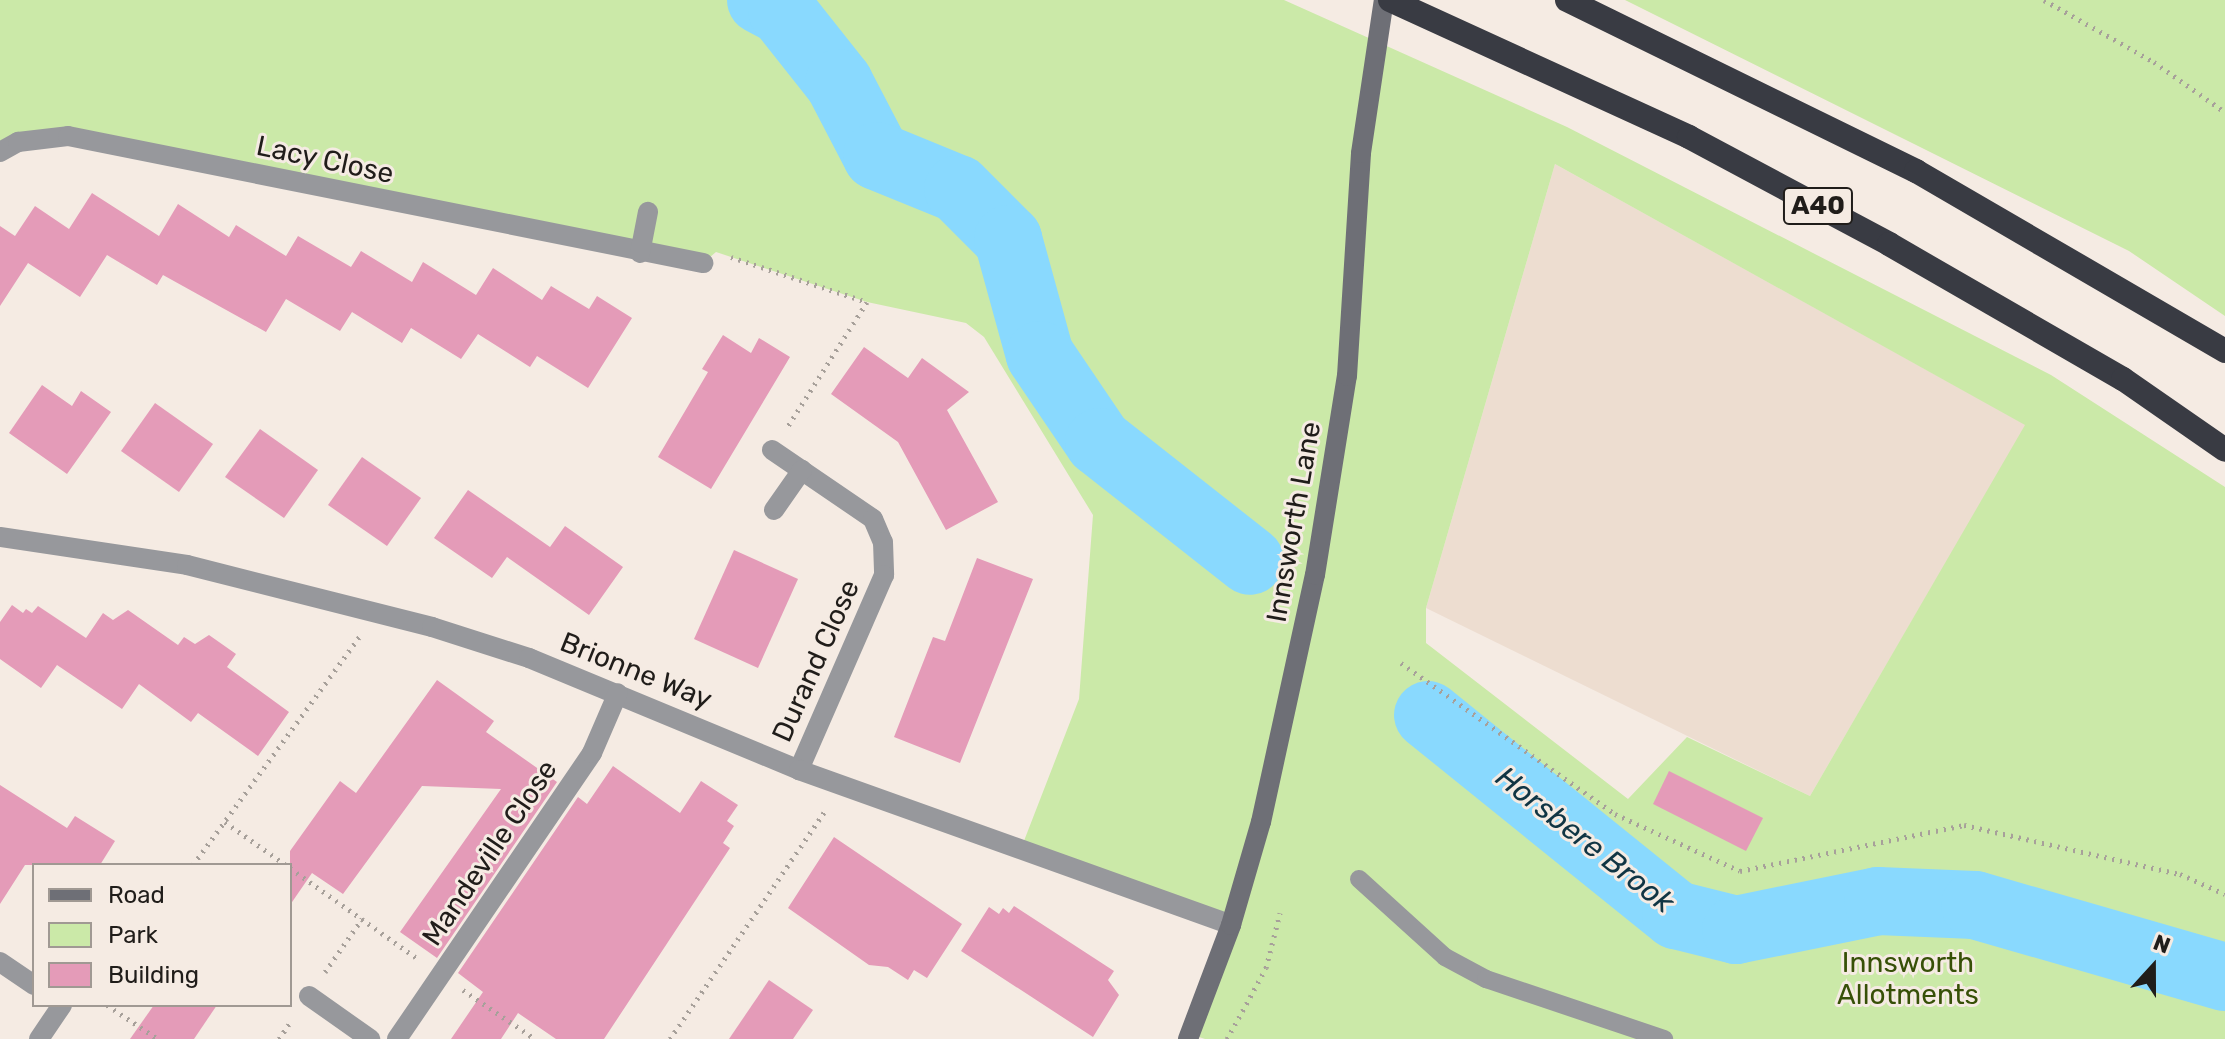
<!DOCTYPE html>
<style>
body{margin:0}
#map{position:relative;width:2225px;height:1039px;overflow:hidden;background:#f5ebe3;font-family:Rubik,sans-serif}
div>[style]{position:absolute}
.built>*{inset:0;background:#edddd0}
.green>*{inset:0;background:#cbe9a8}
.river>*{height:68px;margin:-34px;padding:0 34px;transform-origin:34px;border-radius:34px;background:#89d9fe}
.building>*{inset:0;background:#e49bb8}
.path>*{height:5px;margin-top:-2.5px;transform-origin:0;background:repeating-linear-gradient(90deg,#a7a09a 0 2px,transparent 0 8px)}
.lane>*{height:18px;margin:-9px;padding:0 9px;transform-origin:9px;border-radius:9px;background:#97989c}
.street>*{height:20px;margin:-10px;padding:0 10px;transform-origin:10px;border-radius:10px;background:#97989c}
.secondary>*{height:20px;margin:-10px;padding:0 10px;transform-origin:10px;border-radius:10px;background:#6e6f76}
.highway>*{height:24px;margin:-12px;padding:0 12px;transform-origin:12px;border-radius:12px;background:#393b43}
span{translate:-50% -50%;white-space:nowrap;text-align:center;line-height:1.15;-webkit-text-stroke:6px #f5ebe3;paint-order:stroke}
.shield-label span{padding:2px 6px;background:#f5ebe3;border:2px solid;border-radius:6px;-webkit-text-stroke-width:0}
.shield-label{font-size:26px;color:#201d1a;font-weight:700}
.street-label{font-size:28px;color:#201d1a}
.park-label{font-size:28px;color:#375007}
.water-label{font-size:30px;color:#103544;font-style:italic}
.legend{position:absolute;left:32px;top:863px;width:260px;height:144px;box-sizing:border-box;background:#f5ebe3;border:2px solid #a09993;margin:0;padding:10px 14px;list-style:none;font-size:24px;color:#201d1a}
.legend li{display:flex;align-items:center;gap:16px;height:40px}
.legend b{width:40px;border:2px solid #a09993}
.north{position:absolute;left:2113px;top:927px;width:80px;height:80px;-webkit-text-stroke:6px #f5ebe3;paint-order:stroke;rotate:21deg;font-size:22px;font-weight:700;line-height:32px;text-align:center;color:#201d1a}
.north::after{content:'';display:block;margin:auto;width:28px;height:36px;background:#201d1a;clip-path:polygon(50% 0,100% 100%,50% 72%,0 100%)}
</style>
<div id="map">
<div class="built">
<div style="clip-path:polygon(1555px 164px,2026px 425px,1810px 796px,1426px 608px)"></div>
</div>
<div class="green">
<div style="clip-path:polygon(evenodd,0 0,1284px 0,1567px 127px,2051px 375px,2225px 487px,2225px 1039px,1205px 1039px,1190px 1034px,1231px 925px,1022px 846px,1079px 699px,1093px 515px,984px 337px,966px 323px,867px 302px,716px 252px,703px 263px,68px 136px,0 152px,0 0,1555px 164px,2025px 425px,1810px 796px,1687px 737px,1628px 799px,1426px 643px,1426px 608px,1555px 164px)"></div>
<div style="clip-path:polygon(1625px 0,2225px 0,2225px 316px,2129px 251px)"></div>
</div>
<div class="river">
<div style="left:761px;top:0;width:24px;rotate:28deg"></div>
<div style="left:782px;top:11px;width:92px;rotate:51.6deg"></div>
<div style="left:839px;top:83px;width:82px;rotate:62.5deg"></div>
<div style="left:877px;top:156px;width:87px;rotate:22.2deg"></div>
<div style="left:958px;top:189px;width:71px;rotate:45deg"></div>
<div style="left:1008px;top:239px;width:120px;rotate:74.6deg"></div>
<div style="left:1040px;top:355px;width:105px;rotate:55.9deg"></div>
<div style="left:1099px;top:442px;width:192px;rotate:38.2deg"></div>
<div style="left:1428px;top:715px;width:319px;rotate:38.9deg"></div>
<div style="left:1676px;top:915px;width:62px;rotate:14deg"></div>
<div style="left:1736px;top:930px;width:145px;rotate:-11.5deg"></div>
<div style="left:1878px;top:901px;width:97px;rotate:2.4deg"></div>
<div style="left:1975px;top:905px;width:260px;rotate:16.1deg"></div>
</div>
<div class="building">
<div style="clip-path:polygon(92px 193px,159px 236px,178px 204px,229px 237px,236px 225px,286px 256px,298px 236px,351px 267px,361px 251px,412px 282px,423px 262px,476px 295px,493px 268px,542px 300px,551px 286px,589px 309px,597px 296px,632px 318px,588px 388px,537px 356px,530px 367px,478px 334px,461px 359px,411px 328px,402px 343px,352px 312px,340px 331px,286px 299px,266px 332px,163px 275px,157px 285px,107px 255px,80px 297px,28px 263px,0 306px,0 226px,15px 236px,35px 206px,69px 229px)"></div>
<div style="clip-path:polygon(723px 335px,751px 353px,759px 338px,790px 357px,711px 489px,658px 457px,708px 372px,702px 369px)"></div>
<div style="clip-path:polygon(864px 347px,908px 378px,922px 358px,969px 392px,947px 410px,998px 502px,946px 530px,898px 442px,831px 394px)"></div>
<div style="clip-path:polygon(42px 385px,72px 406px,81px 391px,111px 412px,67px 474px,9px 433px)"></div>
<div style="clip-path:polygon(155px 403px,213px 444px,179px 492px,121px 451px)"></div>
<div style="clip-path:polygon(260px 429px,318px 470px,284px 518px,225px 477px)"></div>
<div style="clip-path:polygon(362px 457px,421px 498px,387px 546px,328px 505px)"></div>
<div style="clip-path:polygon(468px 490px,550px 547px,565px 526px,623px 567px,589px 615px,507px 557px,492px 578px,434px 538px)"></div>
<div style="clip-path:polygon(734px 550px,798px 579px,758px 668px,694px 639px)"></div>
<div style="clip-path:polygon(977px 558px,1033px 579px,960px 763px,894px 737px,933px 637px,945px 641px)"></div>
<div style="clip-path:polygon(12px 605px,23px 613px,26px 609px,32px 613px,38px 606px,86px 638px,103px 613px,113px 620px,128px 610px,178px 645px,184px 637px,195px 644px,209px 635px,236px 654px,227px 667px,289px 712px,258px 756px,198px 713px,191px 722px,139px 684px,122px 709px,57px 665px,41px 688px,0 659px,0 622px)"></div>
<div style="clip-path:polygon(437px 680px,494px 721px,486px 732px,557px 782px,437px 958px,400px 932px,501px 789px,422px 786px,343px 894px,312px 873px,290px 905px,290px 851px,340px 781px,356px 793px)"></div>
<div style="clip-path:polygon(613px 766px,680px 813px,701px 781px,738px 805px,727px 821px,734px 826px,723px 843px,730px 848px,604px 1039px,556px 1039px,518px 1013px,501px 1039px,451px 1039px,483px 992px,458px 973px,578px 797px,587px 804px)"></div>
<div style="clip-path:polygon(1669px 771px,1763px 818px,1746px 851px,1653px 804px)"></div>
<div style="clip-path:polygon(0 785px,67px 828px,75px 816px,115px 841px,100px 865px,25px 865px,0 904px)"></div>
<div style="clip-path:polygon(834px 837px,962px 924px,927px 978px,914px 970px,908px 980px,888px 967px,869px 965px,788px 908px)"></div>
<div style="clip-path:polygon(1014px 906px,1114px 971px,1108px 980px,1119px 995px,1093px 1037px,961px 951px,989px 907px,999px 914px,1003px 908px,1009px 913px)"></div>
<div style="clip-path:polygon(769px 980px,813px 1010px,793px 1039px,729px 1039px)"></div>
<div style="clip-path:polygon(154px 1005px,217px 1005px,194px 1039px,130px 1039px)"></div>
</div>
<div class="path">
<div style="left:2044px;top:0;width:126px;rotate:29.4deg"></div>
<div style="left:2154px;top:62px;width:87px;rotate:35.2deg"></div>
<div style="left:731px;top:257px;width:143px;rotate:18.3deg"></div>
<div style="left:867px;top:302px;width:147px;rotate:122.5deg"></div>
<div style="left:1401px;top:663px;width:262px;rotate:35.2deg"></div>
<div style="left:1615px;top:814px;width:137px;rotate:24.5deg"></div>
<div style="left:1740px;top:871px;width:229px;rotate:-11.6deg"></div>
<div style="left:1964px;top:825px;width:221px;rotate:12.8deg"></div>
<div style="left:2180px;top:874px;width:49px;rotate:24deg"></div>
<div style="left:225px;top:822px;width:75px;rotate:35.2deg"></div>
<div style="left:193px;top:865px;width:283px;rotate:-53.9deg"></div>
<div style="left:290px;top:868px;width:157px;rotate:35.4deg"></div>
<div style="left:325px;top:972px;width:65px;rotate:-55.1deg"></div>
<div style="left:463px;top:990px;width:87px;rotate:34.2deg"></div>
<div style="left:107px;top:1005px;width:61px;rotate:33.7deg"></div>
<div style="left:279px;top:1039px;width:23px;rotate:-56deg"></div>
<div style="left:670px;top:1039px;width:279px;rotate:-55.8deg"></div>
<div style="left:1227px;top:1039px;width:81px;rotate:-61.2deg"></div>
<div style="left:1266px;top:968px;width:57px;rotate:-75.7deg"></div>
</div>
<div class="lane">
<div style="left:1359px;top:879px;width:116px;rotate:42.2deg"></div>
<div style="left:1445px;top:957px;width:47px;rotate:28.2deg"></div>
<div style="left:1486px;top:979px;width:188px;rotate:18.6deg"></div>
</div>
<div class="street">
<div style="left:0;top:152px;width:21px;rotate:-29deg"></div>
<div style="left:18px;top:142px;width:50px;rotate:-6.8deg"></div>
<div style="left:68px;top:136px;width:648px;rotate:11.31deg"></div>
<div style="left:640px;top:253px;width:42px;rotate:-79deg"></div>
<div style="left:772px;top:450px;width:122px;rotate:34.3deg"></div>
<div style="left:873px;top:519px;width:25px;rotate:67deg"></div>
<div style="left:883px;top:542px;width:33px;rotate:88deg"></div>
<div style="left:884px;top:575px;width:213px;rotate:113.6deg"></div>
<div style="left:774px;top:510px;width:49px;rotate:-55deg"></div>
<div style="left:0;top:537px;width:189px;rotate:8.5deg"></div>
<div style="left:187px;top:565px;width:253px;rotate:14.2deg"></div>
<div style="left:432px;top:627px;width:102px;rotate:17.7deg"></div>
<div style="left:529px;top:658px;width:292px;rotate:22.5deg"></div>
<div style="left:799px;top:770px;width:459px;rotate:19.7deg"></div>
<div style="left:0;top:962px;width:41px;rotate:34.1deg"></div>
<div style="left:309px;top:996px;width:75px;rotate:35.2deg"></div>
<div style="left:39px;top:1039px;width:41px;rotate:-55.9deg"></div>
<div style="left:397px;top:1039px;width:346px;rotate:-55.7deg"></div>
<div style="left:592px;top:753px;width:65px;rotate:-66.6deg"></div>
</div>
<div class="secondary">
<div style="left:1188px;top:1039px;width:122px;rotate:-69.3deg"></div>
<div style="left:1231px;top:925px;width:107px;rotate:-73.8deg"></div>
<div style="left:1261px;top:822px;width:253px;rotate:-77.7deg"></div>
<div style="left:1315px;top:575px;width:202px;rotate:-80.9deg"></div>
<div style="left:1347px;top:376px;width:223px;rotate:-86.4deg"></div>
<div style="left:1361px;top:153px;width:155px;rotate:-81.5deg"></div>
</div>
<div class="highway">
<div style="left:1390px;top:0;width:329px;rotate:24.6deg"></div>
<div style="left:1689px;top:137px;width:227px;rotate:28.1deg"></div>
<div style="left:1889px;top:244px;width:270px;rotate:30deg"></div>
<div style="left:2123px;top:379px;width:124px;rotate:34.8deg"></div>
<div style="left:1567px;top:0;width:389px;rotate:26.1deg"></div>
<div style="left:1916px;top:171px;width:358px;rotate:30.2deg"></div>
</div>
<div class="shield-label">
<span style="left:1818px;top:206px">A40</span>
</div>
<div class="street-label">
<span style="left:325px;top:160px;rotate:12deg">Lacy Close</span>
<span style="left:1294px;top:522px;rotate:-80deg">Innsworth Lane</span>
<span style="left:816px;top:661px;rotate:-66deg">Durand Close</span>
<span style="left:636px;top:671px;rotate:22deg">Brionne Way</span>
<span style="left:490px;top:853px;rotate:-56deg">Mandeville Close</span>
</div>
<div class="park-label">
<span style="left:1908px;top:979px">Innsworth<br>Allotments</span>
</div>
<div class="water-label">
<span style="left:1585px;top:840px;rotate:38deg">Horsbere Brook</span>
</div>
<ul class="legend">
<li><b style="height:10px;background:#6e6f76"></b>Road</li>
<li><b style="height:22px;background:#cbe9a8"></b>Park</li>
<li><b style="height:22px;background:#e49bb8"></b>Building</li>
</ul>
<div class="north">N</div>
</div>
